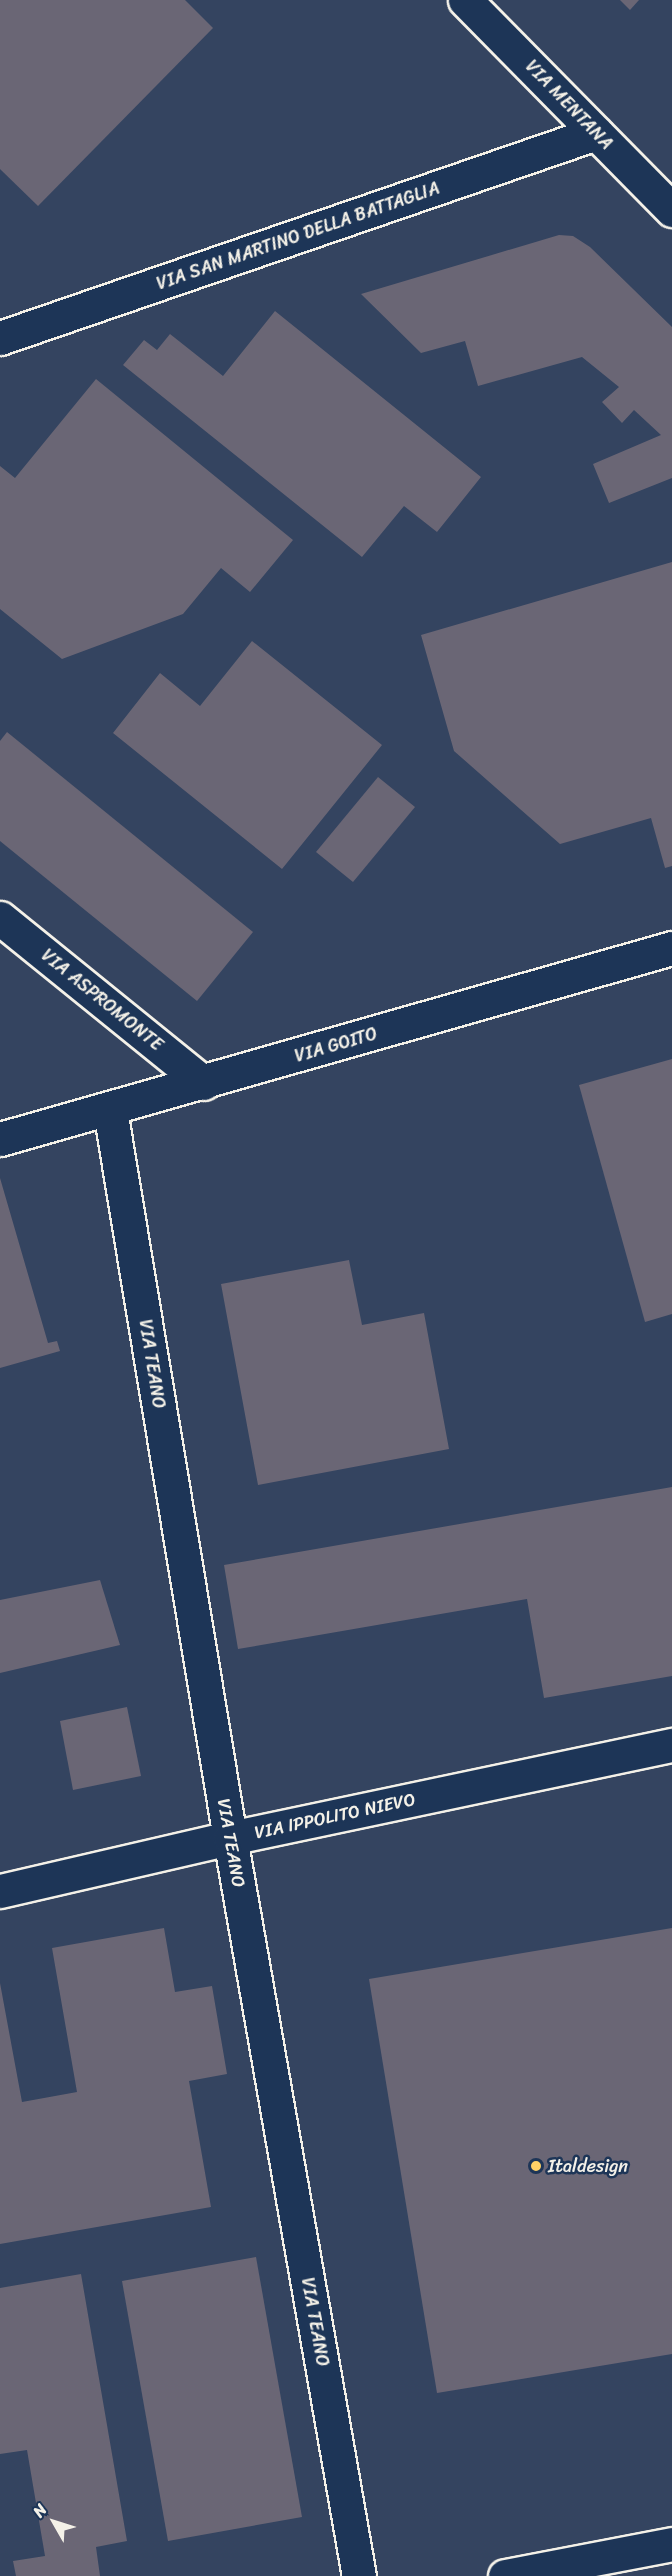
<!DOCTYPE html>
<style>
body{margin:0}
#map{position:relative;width:672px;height:2576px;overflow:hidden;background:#1d3557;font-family:Sriracha,sans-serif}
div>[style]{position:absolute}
.built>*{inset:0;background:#344460}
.building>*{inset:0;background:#6a6675}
.roads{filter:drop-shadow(2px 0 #f4f1e8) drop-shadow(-2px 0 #f4f1e8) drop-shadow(0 2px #f4f1e8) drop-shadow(0 -2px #f4f1e8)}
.minor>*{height:33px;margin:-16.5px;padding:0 16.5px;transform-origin:16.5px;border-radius:16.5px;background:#1d3557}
.dots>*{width:16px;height:16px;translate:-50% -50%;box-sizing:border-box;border:3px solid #1d3557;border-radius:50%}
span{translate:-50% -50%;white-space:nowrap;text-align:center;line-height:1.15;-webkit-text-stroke:5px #1d3557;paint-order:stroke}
.street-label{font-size:18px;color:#f4f1e8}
.poi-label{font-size:18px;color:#f4f1e8}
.left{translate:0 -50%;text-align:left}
.north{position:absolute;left:24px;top:2492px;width:60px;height:60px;-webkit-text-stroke:4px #1d3557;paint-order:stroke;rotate:309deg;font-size:16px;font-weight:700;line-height:24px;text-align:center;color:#f4f1e8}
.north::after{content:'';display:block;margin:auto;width:21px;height:27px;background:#f4f1e8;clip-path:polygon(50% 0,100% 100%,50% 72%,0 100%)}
</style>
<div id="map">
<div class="built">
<div style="clip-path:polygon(0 0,672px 0,672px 2576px,0 2576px)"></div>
</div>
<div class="building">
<div style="clip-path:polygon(0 0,185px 0,213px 28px,38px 206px,0 169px)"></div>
<div style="clip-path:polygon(620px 0,639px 0,630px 10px)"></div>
<div style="clip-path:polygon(559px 235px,573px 236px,590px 247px,672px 327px,672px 478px,609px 503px,593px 464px,661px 435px,634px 410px,622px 423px,602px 402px,619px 387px,582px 357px,478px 386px,465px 341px,421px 353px,361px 294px)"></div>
<div style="clip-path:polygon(275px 311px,481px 477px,437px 532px,404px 506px,362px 557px,123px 365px,144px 340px,157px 350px,170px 334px,223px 376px)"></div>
<div style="clip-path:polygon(96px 379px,293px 540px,250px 592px,221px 568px,183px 614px,62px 659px,0 609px,0 466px,15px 478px)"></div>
<div style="clip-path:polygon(672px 562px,672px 866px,665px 868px,651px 818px,560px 844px,454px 751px,421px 635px)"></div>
<div style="clip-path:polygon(252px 641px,382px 745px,282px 869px,113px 733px,160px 673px,200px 706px)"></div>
<div style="clip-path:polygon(7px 732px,253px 932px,197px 1001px,0 841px,0 741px)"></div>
<div style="clip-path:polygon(378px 777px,415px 807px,353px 882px,316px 852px)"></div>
<div style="clip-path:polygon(672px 1059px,672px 1314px,645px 1322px,579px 1085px)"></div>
<div style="clip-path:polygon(0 1178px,48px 1343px,57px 1341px,60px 1351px,0 1368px)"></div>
<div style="clip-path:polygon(349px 1260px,362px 1325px,424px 1313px,449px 1449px,258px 1485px,221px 1284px)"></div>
<div style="clip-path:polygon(672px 1487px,672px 1676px,544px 1698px,527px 1599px,238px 1649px,224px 1565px)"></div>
<div style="clip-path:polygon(100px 1580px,120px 1645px,0 1673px,0 1600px)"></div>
<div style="clip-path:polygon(127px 1707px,141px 1776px,73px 1790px,60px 1721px)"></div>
<div style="clip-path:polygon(164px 1928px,175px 1992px,212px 1986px,227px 2074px,189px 2081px,211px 2207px,0 2244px,0 1983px,22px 2102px,77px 2092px,52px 1948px)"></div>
<div style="clip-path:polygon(672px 1928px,672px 2354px,437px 2393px,369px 1979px)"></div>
<div style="clip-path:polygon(256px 2257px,302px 2517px,168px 2541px,122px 2281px)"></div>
<div style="clip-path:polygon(81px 2274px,127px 2541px,96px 2547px,100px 2576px,16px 2576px,13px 2561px,45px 2556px,27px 2450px,0 2454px,0 2288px)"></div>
</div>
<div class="roads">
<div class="minor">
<div style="left:465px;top:0;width:295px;rotate:45.4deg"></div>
<div style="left:0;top:338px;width:630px;rotate:-18.98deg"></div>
<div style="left:0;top:918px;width:262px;rotate:39deg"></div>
<div style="left:110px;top:1110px;width:738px;rotate:80.64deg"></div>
<div style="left:230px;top:1838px;width:749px;rotate:80.09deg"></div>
<div style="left:0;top:1139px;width:699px;rotate:-15.87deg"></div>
<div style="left:0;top:1891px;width:236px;rotate:-13deg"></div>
<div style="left:230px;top:1838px;width:452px;rotate:-11.9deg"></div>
<div style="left:505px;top:2576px;width:170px;rotate:-10.8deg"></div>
</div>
</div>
<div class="dots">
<div style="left:536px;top:2166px;background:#ffd166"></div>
</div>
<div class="street-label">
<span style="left:569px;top:105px;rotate:46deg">VIA MENTANA</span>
<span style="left:298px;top:236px;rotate:-19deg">VIA SAN MARTINO DELLA BATTAGLIA</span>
<span style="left:102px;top:1000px;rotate:39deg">VIA ASPROMONTE</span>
<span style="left:336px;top:1045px;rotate:-16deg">VIA GOITO</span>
<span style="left:152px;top:1364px;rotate:81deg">VIA TEANO</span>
<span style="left:335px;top:1816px;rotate:-12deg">VIA IPPOLITO NIEVO</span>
<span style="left:231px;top:1843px;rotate:80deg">VIA TEANO</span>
<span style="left:315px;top:2322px;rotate:80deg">VIA TEANO</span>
</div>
<div class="poi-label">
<span class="left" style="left:548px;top:2166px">Italdesign</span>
</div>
<div class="north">N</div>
</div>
